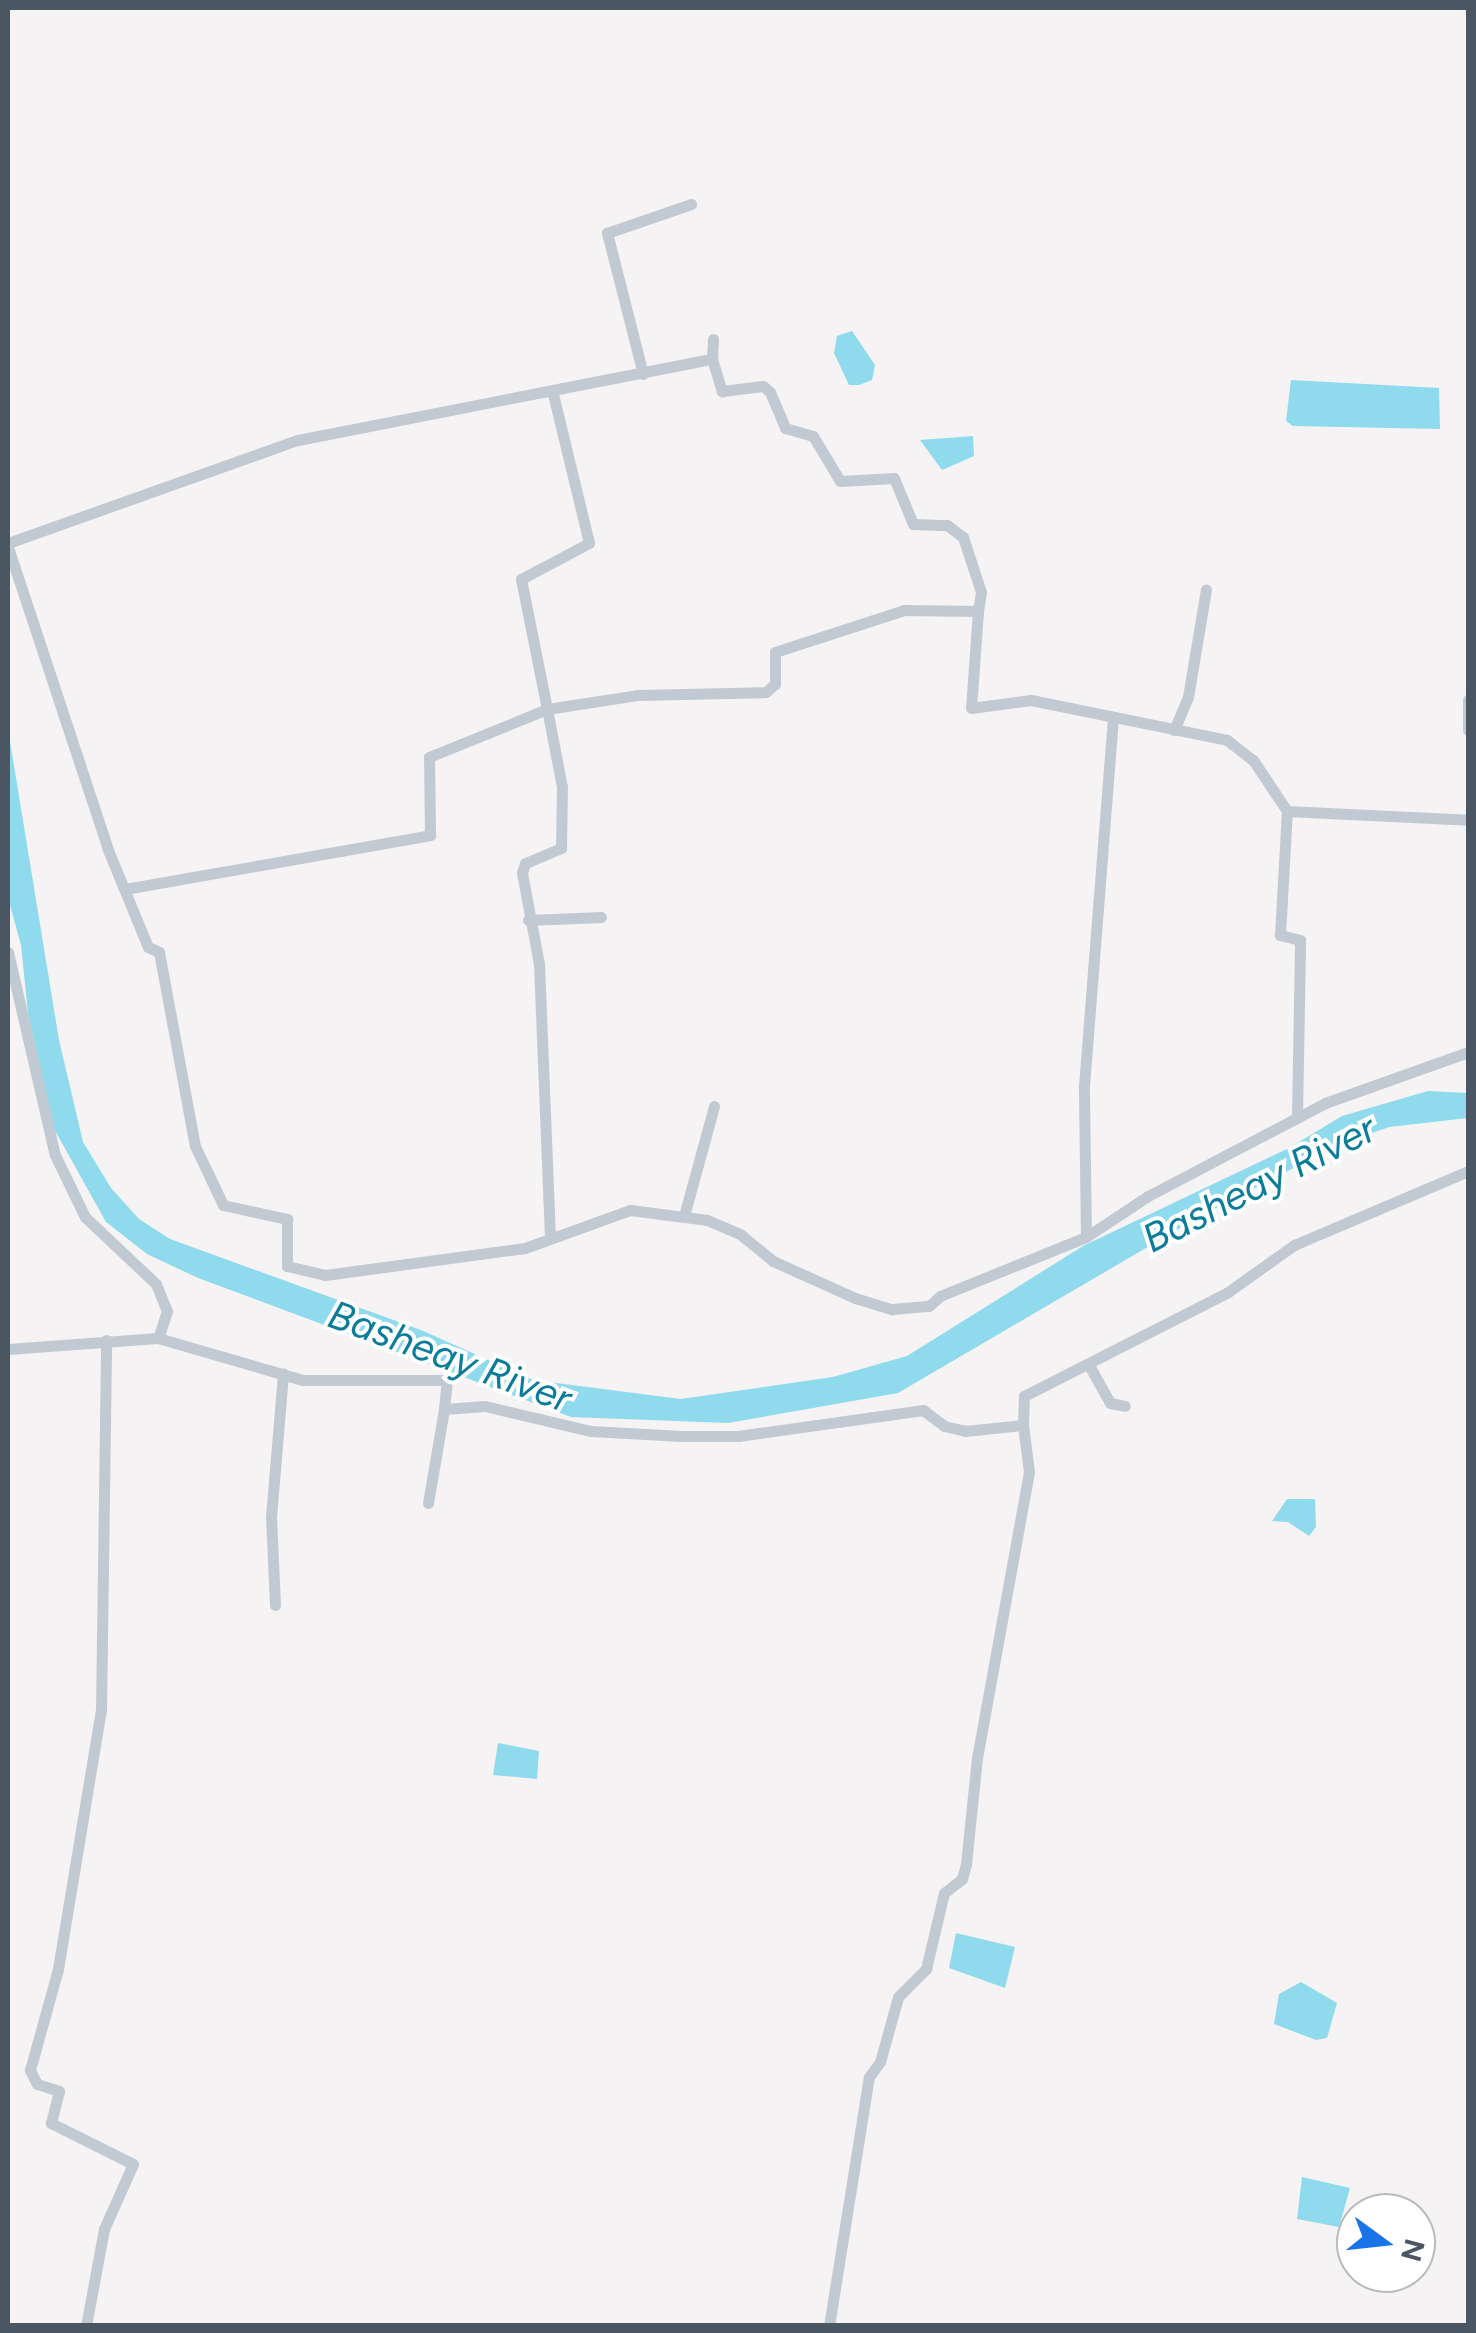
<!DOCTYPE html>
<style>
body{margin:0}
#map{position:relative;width:1476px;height:2333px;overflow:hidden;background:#f5f3f3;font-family:Figtree,sans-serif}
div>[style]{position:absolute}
.water>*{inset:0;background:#90daee}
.minor>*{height:11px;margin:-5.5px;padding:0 5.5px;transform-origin:5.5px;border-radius:5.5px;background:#c1cad2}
span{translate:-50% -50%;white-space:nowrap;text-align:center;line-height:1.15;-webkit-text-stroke:8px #fff;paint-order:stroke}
.water-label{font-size:40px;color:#0c7c9b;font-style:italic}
.frame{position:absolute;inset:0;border:10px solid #4a5661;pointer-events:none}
.north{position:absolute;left:1336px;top:2193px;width:100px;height:100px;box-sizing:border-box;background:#fff;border:2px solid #b7bbc0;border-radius:50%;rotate:105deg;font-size:28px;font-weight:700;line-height:40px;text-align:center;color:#4a5661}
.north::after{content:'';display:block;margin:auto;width:35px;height:45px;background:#1a73e8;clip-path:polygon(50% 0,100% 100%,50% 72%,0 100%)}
</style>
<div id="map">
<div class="water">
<div style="clip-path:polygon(852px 331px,875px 365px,872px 380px,859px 385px,849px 385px,834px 353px,837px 336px)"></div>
<div style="clip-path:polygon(1291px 380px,1439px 388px,1440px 429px,1293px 426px,1286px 421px)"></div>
<div style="clip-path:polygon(973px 436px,974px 456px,942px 470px,920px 440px)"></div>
<div style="clip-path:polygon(8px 729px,59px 1040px,83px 1142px,111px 1188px,139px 1219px,170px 1239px,421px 1330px,533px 1380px,681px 1399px,833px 1377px,907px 1356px,1083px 1246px,1289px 1148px,1342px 1116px,1428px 1091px,1468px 1093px,1468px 1118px,1389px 1127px,1338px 1145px,1199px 1217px,898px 1393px,728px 1423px,571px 1417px,198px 1278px,147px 1254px,106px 1222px,53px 1127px,28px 1013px,21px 945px,8px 898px)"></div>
<div style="clip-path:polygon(1287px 1499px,1315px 1499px,1316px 1527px,1309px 1536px,1288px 1522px,1272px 1521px)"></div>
<div style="clip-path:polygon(498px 1743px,539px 1751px,537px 1779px,493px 1775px)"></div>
<div style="clip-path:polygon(956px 1933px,1015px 1947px,1005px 1988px,949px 1968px)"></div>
<div style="clip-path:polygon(1301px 1982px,1337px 2003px,1327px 2038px,1316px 2040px,1274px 2024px,1279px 1994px)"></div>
<div style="clip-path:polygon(1302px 2177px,1350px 2188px,1339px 2227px,1297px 2219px)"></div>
</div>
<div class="minor">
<div style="left:712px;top:359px;width:34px;rotate:73deg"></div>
<div style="left:722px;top:391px;width:41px;rotate:-7deg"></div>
<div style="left:763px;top:386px;width:9px;rotate:41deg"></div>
<div style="left:770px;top:392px;width:39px;rotate:67deg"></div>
<div style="left:785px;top:428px;width:29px;rotate:16deg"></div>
<div style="left:813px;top:436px;width:52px;rotate:59deg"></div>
<div style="left:840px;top:481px;width:54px;rotate:-3.2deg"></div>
<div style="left:894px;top:478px;width:50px;rotate:67.6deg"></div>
<div style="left:913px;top:524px;width:34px;rotate:2deg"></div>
<div style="left:947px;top:525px;width:20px;rotate:37deg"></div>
<div style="left:963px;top:537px;width:58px;rotate:71.9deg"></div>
<div style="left:981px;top:592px;width:19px;rotate:99deg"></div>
<div style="left:643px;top:374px;width:146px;rotate:-104.3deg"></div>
<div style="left:607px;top:233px;width:89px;rotate:-19deg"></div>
<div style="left:553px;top:394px;width:153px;rotate:76.4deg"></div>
<div style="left:589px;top:543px;width:77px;rotate:152.1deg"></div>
<div style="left:521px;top:579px;width:133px;rotate:78.7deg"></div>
<div style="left:547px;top:709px;width:91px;rotate:-8.8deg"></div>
<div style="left:637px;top:695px;width:129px;rotate:-1.3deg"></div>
<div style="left:766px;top:692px;width:12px;rotate:-42deg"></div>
<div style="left:775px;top:684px;width:32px;rotate:-90deg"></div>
<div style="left:775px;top:652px;width:136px;rotate:-18deg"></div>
<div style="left:904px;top:610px;width:74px;rotate:0.8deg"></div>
<div style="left:978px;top:611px;width:97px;rotate:94.1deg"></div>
<div style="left:971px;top:708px;width:61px;rotate:-7.6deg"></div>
<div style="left:1031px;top:700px;width:200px;rotate:11.5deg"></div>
<div style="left:1227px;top:740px;width:33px;rotate:38deg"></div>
<div style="left:1253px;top:760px;width:61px;rotate:56.3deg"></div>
<div style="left:8px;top:543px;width:308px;rotate:-19.6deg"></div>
<div style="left:298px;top:440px;width:422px;rotate:-11.1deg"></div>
<div style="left:712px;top:359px;width:20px;rotate:-87deg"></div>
<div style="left:8px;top:547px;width:319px;rotate:71.7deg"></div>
<div style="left:108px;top:850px;width:105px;rotate:67.6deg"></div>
<div style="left:148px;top:947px;width:12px;rotate:24deg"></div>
<div style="left:159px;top:952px;width:197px;rotate:79.5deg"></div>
<div style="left:195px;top:1146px;width:65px;rotate:64.6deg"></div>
<div style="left:223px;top:1205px;width:66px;rotate:12.3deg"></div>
<div style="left:287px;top:1219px;width:47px;rotate:90deg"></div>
<div style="left:287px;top:1266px;width:39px;rotate:13deg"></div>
<div style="left:325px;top:1275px;width:202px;rotate:-7.7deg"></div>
<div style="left:525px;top:1248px;width:112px;rotate:-19.9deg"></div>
<div style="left:630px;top:1210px;width:78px;rotate:7.4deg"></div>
<div style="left:707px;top:1220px;width:36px;rotate:23deg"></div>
<div style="left:740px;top:1234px;width:43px;rotate:39.3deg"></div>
<div style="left:773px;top:1261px;width:90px;rotate:24.3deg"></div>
<div style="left:855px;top:1298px;width:39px;rotate:17deg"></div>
<div style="left:892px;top:1309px;width:37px;rotate:-5deg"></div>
<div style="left:929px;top:1306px;width:15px;rotate:-42deg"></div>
<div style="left:940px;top:1296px;width:157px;rotate:-22deg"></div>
<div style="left:1086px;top:1237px;width:74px;rotate:-33.5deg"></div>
<div style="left:1148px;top:1196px;width:200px;rotate:-27.7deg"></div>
<div style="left:1325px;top:1103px;width:152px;rotate:-19.6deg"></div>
<div style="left:1468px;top:700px;width:30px;rotate:90deg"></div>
<div style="left:1174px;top:730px;width:36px;rotate:-67deg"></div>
<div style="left:1188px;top:697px;width:109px;rotate:-80.5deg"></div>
<div style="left:125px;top:889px;width:310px;rotate:-10deg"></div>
<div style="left:430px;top:835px;width:78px;rotate:-90.7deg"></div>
<div style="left:429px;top:757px;width:127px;rotate:-22.1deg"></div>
<div style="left:547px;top:709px;width:79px;rotate:79.1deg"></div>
<div style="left:562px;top:787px;width:61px;rotate:90.9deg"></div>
<div style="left:561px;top:848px;width:39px;rotate:157deg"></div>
<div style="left:525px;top:863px;width:10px;rotate:107deg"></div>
<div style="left:522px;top:873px;width:93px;rotate:79.4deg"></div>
<div style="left:539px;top:964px;width:273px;rotate:87.7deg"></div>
<div style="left:528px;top:920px;width:73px;rotate:-2.4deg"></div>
<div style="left:8px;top:952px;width:208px;rotate:77deg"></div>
<div style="left:55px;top:1155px;width:69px;rotate:64.2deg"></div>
<div style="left:85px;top:1217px;width:98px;rotate:43.3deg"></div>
<div style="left:156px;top:1284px;width:29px;rotate:68deg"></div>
<div style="left:167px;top:1311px;width:28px;rotate:108deg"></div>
<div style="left:1297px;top:1118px;width:178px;rotate:-89deg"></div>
<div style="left:1300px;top:940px;width:21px;rotate:-166deg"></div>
<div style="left:1280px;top:935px;width:124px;rotate:-86.8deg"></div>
<div style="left:1287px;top:811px;width:181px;rotate:2.8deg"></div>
<div style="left:684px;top:1216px;width:114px;rotate:-74.7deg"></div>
<div style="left:1086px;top:1237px;width:151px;rotate:-90.8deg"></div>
<div style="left:1084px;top:1086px;width:369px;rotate:-85.5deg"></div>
<div style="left:8px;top:1349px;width:150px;rotate:-4.2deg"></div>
<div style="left:158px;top:1338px;width:151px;rotate:16.2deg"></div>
<div style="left:303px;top:1380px;width:144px"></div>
<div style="left:447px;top:1380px;width:29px;rotate:96deg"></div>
<div style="left:1090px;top:1367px;width:41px;rotate:60.9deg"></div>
<div style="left:1110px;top:1403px;width:15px;rotate:11deg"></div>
<div style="left:428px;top:1503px;width:95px;rotate:-80.3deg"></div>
<div style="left:444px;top:1409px;width:41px;rotate:-4.2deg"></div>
<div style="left:485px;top:1406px;width:109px;rotate:13.3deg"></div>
<div style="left:591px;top:1431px;width:90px;rotate:3.2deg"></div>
<div style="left:681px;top:1436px;width:57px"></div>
<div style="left:738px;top:1436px;width:187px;rotate:-8deg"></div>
<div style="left:923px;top:1410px;width:26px;rotate:37deg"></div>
<div style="left:944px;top:1426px;width:22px;rotate:13deg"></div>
<div style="left:965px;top:1431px;width:58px;rotate:-5.9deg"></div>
<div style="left:1023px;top:1425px;width:29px;rotate:-88deg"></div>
<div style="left:1024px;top:1396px;width:229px;rotate:-27deg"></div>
<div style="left:1228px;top:1292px;width:81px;rotate:-35.5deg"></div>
<div style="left:1294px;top:1245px;width:189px;rotate:-23deg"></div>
<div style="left:275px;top:1605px;width:88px;rotate:-92.6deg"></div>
<div style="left:271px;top:1517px;width:144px;rotate:-85.2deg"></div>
<div style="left:86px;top:2326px;width:99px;rotate:-79.5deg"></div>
<div style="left:104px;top:2229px;width:71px;rotate:-66deg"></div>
<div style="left:133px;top:2164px;width:92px;rotate:-153.4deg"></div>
<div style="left:51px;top:2123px;width:33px;rotate:-76deg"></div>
<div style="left:59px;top:2091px;width:23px;rotate:-162deg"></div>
<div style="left:37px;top:2084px;width:16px;rotate:-117deg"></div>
<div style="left:30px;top:2070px;width:105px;rotate:-74.5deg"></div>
<div style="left:58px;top:1969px;width:263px;rotate:-80.6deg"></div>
<div style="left:101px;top:1710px;width:370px;rotate:-89.2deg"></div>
<div style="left:829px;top:2326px;width:252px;rotate:-80.9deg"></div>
<div style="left:869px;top:2077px;width:19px;rotate:-54deg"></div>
<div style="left:880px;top:2062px;width:67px;rotate:-74.5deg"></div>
<div style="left:898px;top:1997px;width:40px;rotate:-45deg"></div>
<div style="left:926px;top:1969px;width:78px;rotate:-76.7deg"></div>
<div style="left:944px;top:1893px;width:23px;rotate:-38deg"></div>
<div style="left:962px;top:1879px;width:16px;rotate:-75deg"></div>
<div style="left:966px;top:1864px;width:107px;rotate:-84.1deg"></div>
<div style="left:977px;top:1758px;width:291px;rotate:-79.7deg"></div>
<div style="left:1029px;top:1472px;width:47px;rotate:-97.3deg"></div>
</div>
<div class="water-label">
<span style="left:1259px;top:1183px;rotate:-27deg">Basheay River</span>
<span style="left:450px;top:1356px;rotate:20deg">Basheay River</span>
</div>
<div class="frame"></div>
<div class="north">N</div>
</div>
